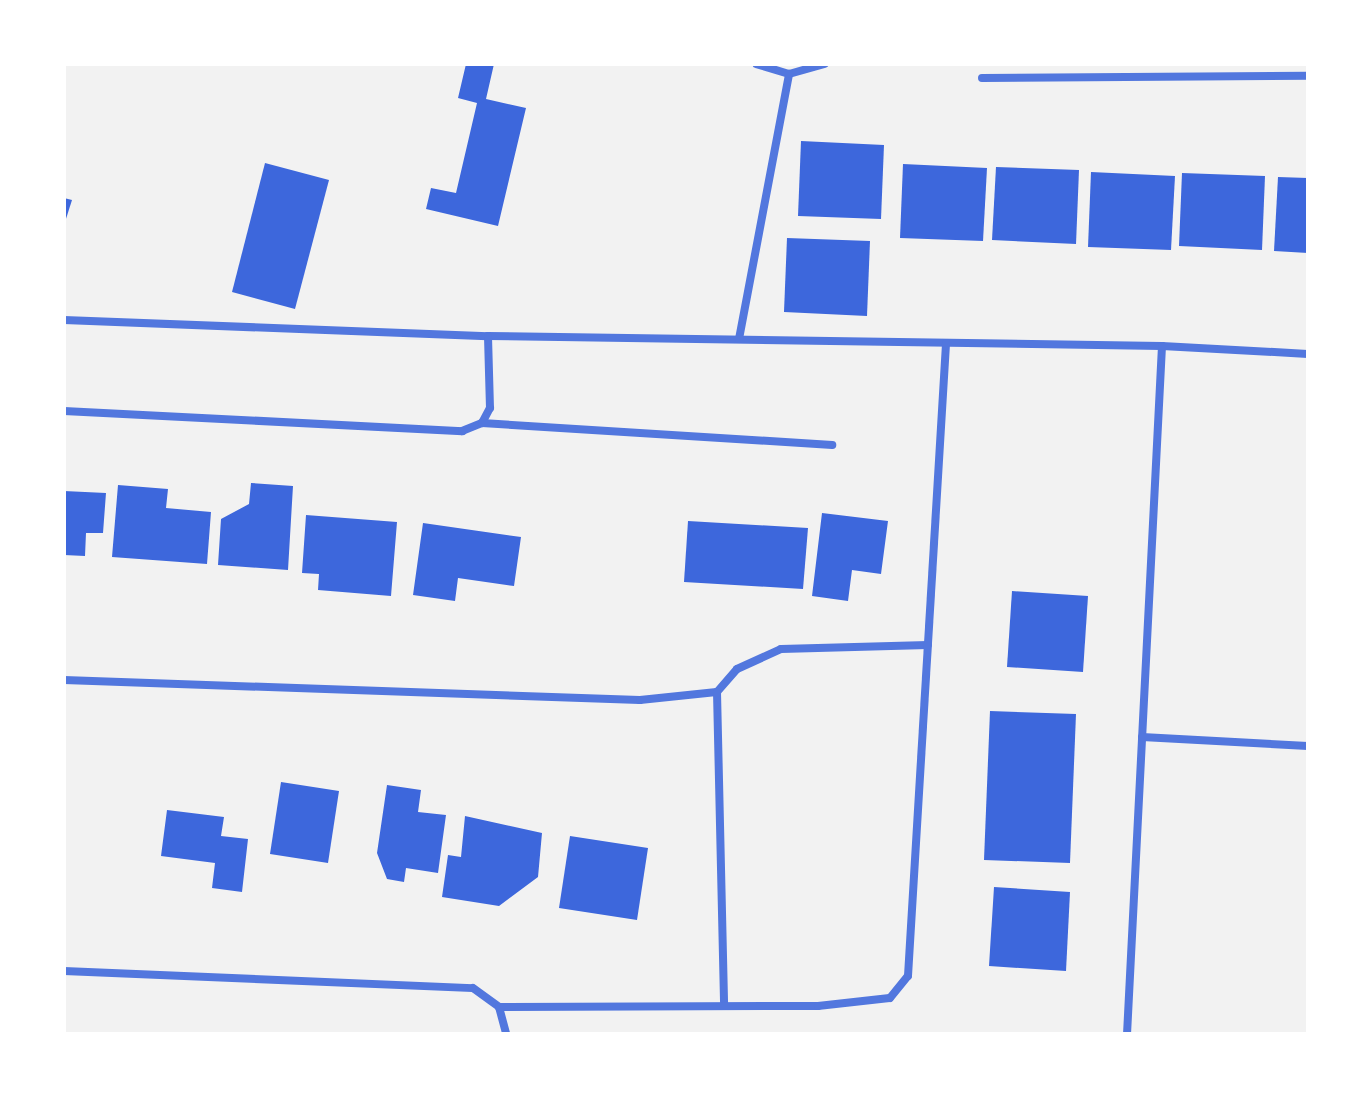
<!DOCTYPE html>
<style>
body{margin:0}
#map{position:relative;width:1372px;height:1098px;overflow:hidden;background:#f2f2f2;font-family:"DM Sans",sans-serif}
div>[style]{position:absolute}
.building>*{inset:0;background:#3d67dc}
.minor>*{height:8px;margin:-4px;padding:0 4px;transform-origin:4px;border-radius:4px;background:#5277de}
span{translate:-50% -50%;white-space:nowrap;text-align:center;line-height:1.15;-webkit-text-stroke:8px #fff;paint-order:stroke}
.frame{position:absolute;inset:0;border:66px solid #fff;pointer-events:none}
</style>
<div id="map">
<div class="building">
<div style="clip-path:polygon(466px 64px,494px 64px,486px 99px,526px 108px,498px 226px,426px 209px,431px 188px,456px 193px,477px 103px,458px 98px)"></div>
<div style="clip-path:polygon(801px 141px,884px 145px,881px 219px,798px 216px)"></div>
<div style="clip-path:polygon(265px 163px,329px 180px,295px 309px,232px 292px)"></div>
<div style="clip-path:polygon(903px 164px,987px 168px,983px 241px,900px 238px)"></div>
<div style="clip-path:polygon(996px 167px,1079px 170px,1076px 244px,992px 240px)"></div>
<div style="clip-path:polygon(1091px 172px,1175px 176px,1171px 250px,1088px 247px)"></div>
<div style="clip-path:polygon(1182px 173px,1265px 176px,1262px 250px,1179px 246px)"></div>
<div style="clip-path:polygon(1278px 177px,1308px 178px,1308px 253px,1274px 251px)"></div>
<div style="clip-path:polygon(64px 198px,72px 200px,65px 222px,64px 222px)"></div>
<div style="clip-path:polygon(787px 238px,870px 241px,867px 316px,784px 312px)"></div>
<div style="clip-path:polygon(251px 483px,293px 486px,288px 570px,218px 565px,221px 519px,249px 504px)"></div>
<div style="clip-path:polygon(118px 485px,168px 489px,166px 508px,211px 512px,207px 564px,112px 557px)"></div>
<div style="clip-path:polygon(64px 491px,106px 493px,103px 533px,86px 533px,85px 556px,64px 555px)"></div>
<div style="clip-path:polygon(822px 513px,888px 521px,881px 574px,852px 570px,848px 601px,812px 596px)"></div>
<div style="clip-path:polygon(306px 515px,397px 522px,391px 596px,318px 590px,319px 574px,302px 573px)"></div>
<div style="clip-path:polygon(688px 521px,808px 528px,803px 589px,684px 582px)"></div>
<div style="clip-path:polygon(423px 523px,521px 537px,514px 586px,458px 578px,455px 601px,413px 595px)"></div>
<div style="clip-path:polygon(1012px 591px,1088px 596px,1083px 672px,1007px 667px)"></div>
<div style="clip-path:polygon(990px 711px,1076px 714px,1070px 863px,984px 860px)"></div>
<div style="clip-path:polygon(281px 782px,339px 791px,328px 863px,270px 854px)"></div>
<div style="clip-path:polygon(387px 785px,421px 790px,418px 812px,446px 815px,438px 873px,406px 868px,404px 882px,387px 879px,377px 853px)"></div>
<div style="clip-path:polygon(167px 810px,224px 817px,221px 836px,248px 839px,242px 892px,212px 888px,215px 863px,161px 856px)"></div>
<div style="clip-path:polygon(465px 816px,542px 833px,538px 877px,499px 906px,442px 897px,448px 855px,461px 857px)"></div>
<div style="clip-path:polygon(570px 836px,648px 848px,637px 920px,559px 908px)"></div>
<div style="clip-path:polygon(994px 887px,1070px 892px,1066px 971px,989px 966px)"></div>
</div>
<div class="minor">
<div style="left:789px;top:74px;width:37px;rotate:-16deg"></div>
<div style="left:982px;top:78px;width:326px;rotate:-0.4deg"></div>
<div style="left:64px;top:320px;width:424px;rotate:2.2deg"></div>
<div style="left:488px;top:336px;width:674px;rotate:0.85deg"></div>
<div style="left:1162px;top:346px;width:689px;rotate:92.91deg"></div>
<div style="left:739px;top:339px;width:270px;rotate:-79.3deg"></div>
<div style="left:789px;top:74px;width:34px;rotate:-163deg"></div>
<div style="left:1162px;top:346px;width:146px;rotate:3.1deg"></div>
<div style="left:64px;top:411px;width:399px;rotate:2.9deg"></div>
<div style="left:462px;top:431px;width:22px;rotate:-22deg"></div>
<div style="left:482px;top:423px;width:17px;rotate:-62deg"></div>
<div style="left:490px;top:408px;width:72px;rotate:-91.6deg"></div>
<div style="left:482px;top:423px;width:351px;rotate:3.6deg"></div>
<div style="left:64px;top:680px;width:576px;rotate:1.99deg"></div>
<div style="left:640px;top:700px;width:77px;rotate:-5.9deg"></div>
<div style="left:717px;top:692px;width:30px;rotate:-49deg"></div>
<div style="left:737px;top:669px;width:48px;rotate:-24.4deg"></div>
<div style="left:781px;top:649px;width:147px;rotate:-1.6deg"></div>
<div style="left:717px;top:692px;width:314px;rotate:88.7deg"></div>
<div style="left:1142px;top:737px;width:166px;rotate:3.1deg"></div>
<div style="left:64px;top:971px;width:409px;rotate:2.4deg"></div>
<div style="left:473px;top:988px;width:32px;rotate:36deg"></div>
<div style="left:499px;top:1007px;width:28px;rotate:75deg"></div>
<div style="left:499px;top:1007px;width:319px;rotate:-0.2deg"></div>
<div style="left:818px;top:1006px;width:72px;rotate:-6.3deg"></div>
<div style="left:890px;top:998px;width:28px;rotate:-51deg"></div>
<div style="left:908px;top:976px;width:634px;rotate:-86.56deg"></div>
</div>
<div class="frame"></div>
</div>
